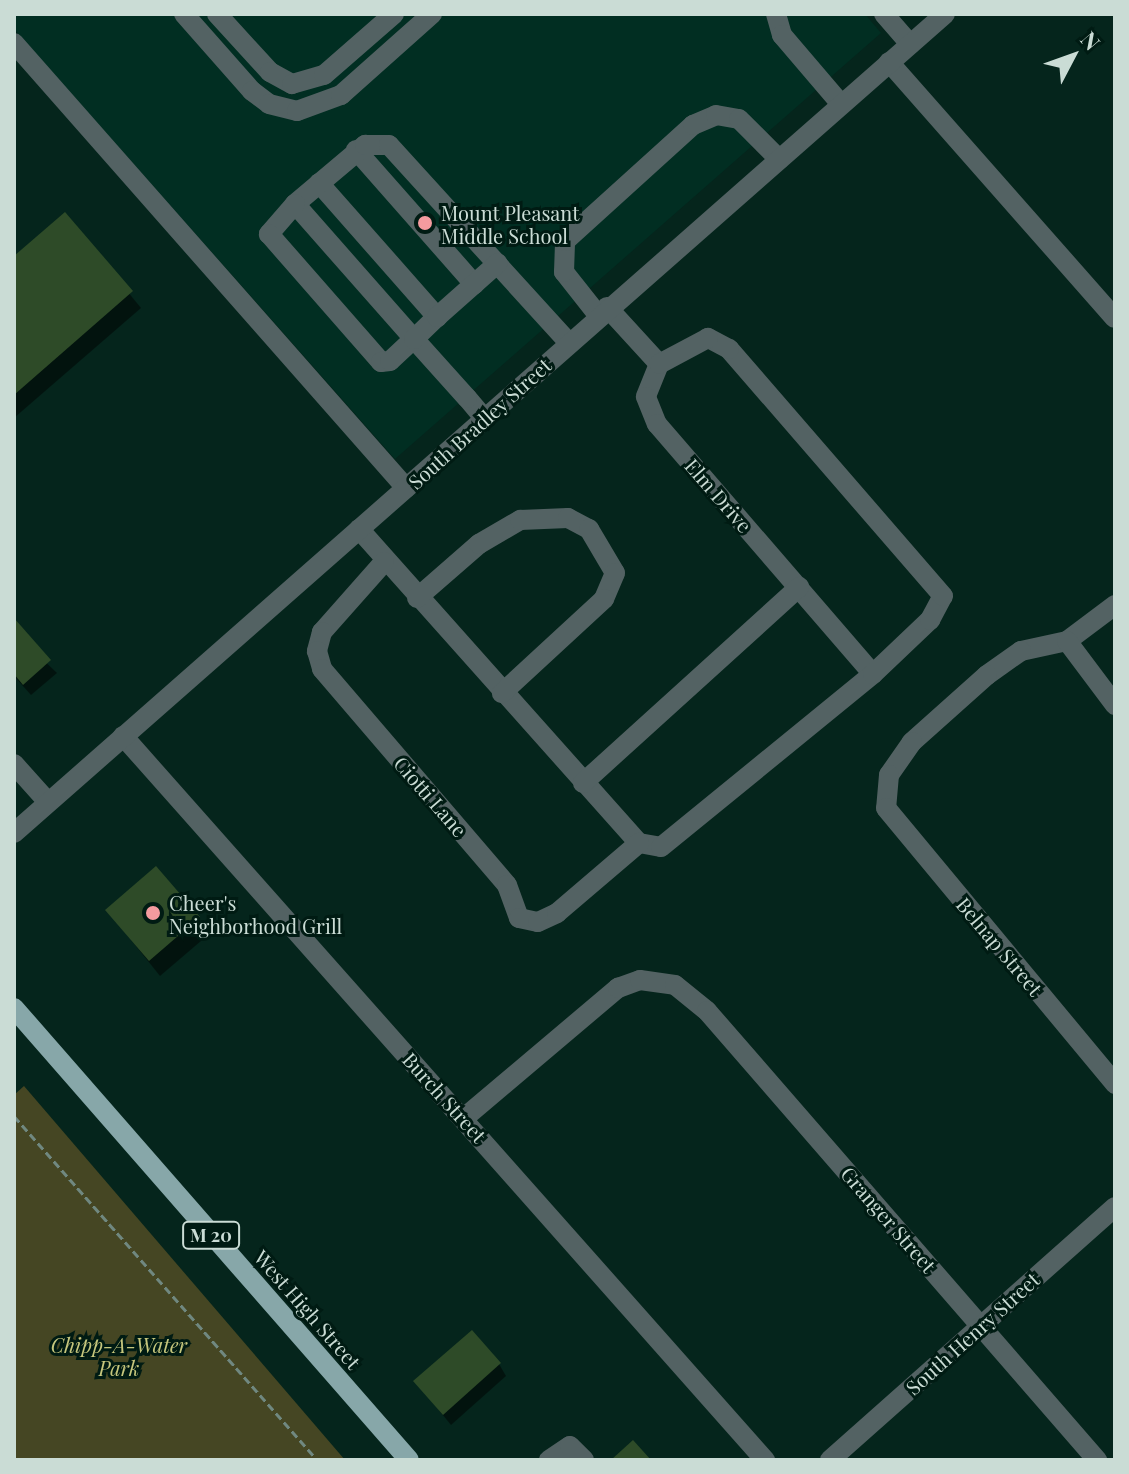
<!DOCTYPE html>
<style>
body{margin:0}
#map{position:relative;width:1129px;height:1474px;overflow:hidden;background:#05251c;font-family:"Playfair Display",serif}
div>[style]{position:absolute}
.built>*{inset:0;background:#012e22}
.green>*{inset:0;background:#454623}
.shadow>*{inset:0;background:#0007}
.building>*{inset:0;background:#2e4b28}
.path>*{height:3px;margin-top:-1.5px;transform-origin:0;background:repeating-linear-gradient(90deg,#708880 0 8px,transparent 0 12px)}
.minor>*{height:20px;margin:-10px;padding:0 10px;transform-origin:10px;border-radius:10px;background:#536263}
.major>*{height:20px;margin:-10px;padding:0 10px;transform-origin:10px;border-radius:10px;background:#87a7a9}
.dots>*{width:22px;height:22px;translate:-50% -50%;box-sizing:border-box;border:4px solid #001b13;border-radius:50%}
span{translate:-50% -50%;white-space:nowrap;text-align:center;line-height:1.15;-webkit-text-stroke:6px #001b13;paint-order:stroke}
.shield-label span{padding:2px 6px;background:#001b13;border:2px solid;border-radius:6px;-webkit-text-stroke-width:0}
.shield-label{font-size:18px;color:#cadcd5;font-weight:700}
.poi-label{font-size:20px;color:#cadcd5}
.left{translate:0 -50%;text-align:left}
.street-label{font-size:20px;color:#cadcd5}
.park-label{font-size:20px;color:#c6c77d;font-style:italic}
.frame{position:absolute;inset:0;border:16px solid #cadcd5;pointer-events:none}
.north{position:absolute;left:1033px;top:16px;width:80px;height:80px;-webkit-text-stroke:6px #001b13;paint-order:stroke;rotate:49deg;font-size:22px;font-weight:700;line-height:32px;text-align:center;color:#cadcd5}
.north::after{content:'';display:block;margin:auto;width:28px;height:36px;background:#cadcd5;clip-path:polygon(50% 0,100% 100%,50% 72%,0 100%)}
</style>
<div id="map">
<div class="built">
<div style="clip-path:polygon(14px 14px,865px 14px,881px 33px,395px 459px,14px 29px)"></div>
</div>
<div class="green">
<div style="clip-path:polygon(24px 1086px,345px 1460px,14px 1460px,14px 1095px)"></div>
</div>
<div class="shadow">
<div style="clip-path:polygon(64px 214px,141px 308px,14px 418px,14px 258px)"></div>
<div style="clip-path:polygon(14px 632px,57px 673px,31px 695px,14px 676px)"></div>
<div style="clip-path:polygon(155px 868px,208px 935px,160px 976px,107px 910px)"></div>
<div style="clip-path:polygon(499px 1364px,506px 1376px,451px 1425px,416px 1382px)"></div>
</div>
<div class="building">
<div style="clip-path:polygon(65px 212px,133px 291px,14px 395px,14px 256px)"></div>
<div style="clip-path:polygon(14px 618px,51px 660px,23px 685px,14px 674px)"></div>
<div style="clip-path:polygon(156px 866px,200px 917px,149px 961px,105px 910px)"></div>
<div style="clip-path:polygon(472px 1330px,501px 1363px,443px 1415px,413px 1381px)"></div>
<div style="clip-path:polygon(633px 1440px,651px 1460px,611px 1460px)"></div>
</div>
<div class="path">
<div style="left:14px;top:1116px;width:458px;rotate:48.6deg"></div>
</div>
<div class="minor">
<div style="left:184px;top:14px;width:103px;rotate:48.6deg"></div>
<div style="left:252px;top:91px;width:21px;rotate:37deg"></div>
<div style="left:269px;top:104px;width:29px;rotate:14deg"></div>
<div style="left:297px;top:111px;width:47px;rotate:-20deg"></div>
<div style="left:341px;top:95px;width:122px;rotate:-41.7deg"></div>
<div style="left:217px;top:14px;width:79px;rotate:47.6deg"></div>
<div style="left:270px;top:72px;width:25px;rotate:29deg"></div>
<div style="left:292px;top:84px;width:33px;rotate:-16deg"></div>
<div style="left:324px;top:75px;width:93px;rotate:-41.1deg"></div>
<div style="left:776px;top:14px;width:22px;rotate:74deg"></div>
<div style="left:782px;top:35px;width:91px;rotate:49.5deg"></div>
<div style="left:884px;top:14px;width:40px;rotate:49deg"></div>
<div style="left:14px;top:43px;width:593px;rotate:48.62deg"></div>
<div style="left:889px;top:62px;width:341px;rotate:48.6deg"></div>
<div style="left:356px;top:150px;width:179px;rotate:48.6deg"></div>
<div style="left:319px;top:183px;width:179px;rotate:48.6deg"></div>
<div style="left:295px;top:204px;width:92px;rotate:-40.1deg"></div>
<div style="left:365px;top:145px;width:24px"></div>
<div style="left:389px;top:145px;width:266px;rotate:47.7deg"></div>
<div style="left:607px;top:307px;width:77px;rotate:47.6deg"></div>
<div style="left:659px;top:364px;width:35px;rotate:112deg"></div>
<div style="left:646px;top:397px;width:29px;rotate:68deg"></div>
<div style="left:657px;top:424px;width:330px;rotate:49.2deg"></div>
<div style="left:598px;top:315px;width:55px;rotate:-128.3deg"></div>
<div style="left:564px;top:272px;width:31px;rotate:-88deg"></div>
<div style="left:565px;top:241px;width:173px;rotate:-42.2deg"></div>
<div style="left:693px;top:125px;width:25px;rotate:-23deg"></div>
<div style="left:716px;top:115px;width:23px;rotate:10deg"></div>
<div style="left:739px;top:119px;width:57px;rotate:45deg"></div>
<div style="left:484px;top:418px;width:26px;rotate:-130deg"></div>
<div style="left:467px;top:398px;width:79px;rotate:-131.9deg"></div>
<div style="left:414px;top:339px;width:180px;rotate:-131.4deg"></div>
<div style="left:295px;top:204px;width:40px;rotate:131deg"></div>
<div style="left:269px;top:234px;width:170px;rotate:48.8deg"></div>
<div style="left:381px;top:362px;width:9px;rotate:-6deg"></div>
<div style="left:390px;top:361px;width:33px;rotate:-43deg"></div>
<div style="left:414px;top:339px;width:32px;rotate:-44deg"></div>
<div style="left:437px;top:317px;width:81px;rotate:-41.5deg"></div>
<div style="left:359px;top:529px;width:421px;rotate:48.3deg"></div>
<div style="left:639px;top:843px;width:22px;rotate:10deg"></div>
<div style="left:661px;top:847px;width:274px;rotate:-39.2deg"></div>
<div style="left:873px;top:674px;width:79px;rotate:-43.5deg"></div>
<div style="left:930px;top:620px;width:27px;rotate:-62deg"></div>
<div style="left:943px;top:596px;width:327px;rotate:-130.9deg"></div>
<div style="left:729px;top:349px;width:24px;rotate:-152deg"></div>
<div style="left:708px;top:338px;width:55px;rotate:152deg"></div>
<div style="left:384px;top:562px;width:94px;rotate:131.5deg"></div>
<div style="left:322px;top:632px;width:20px;rotate:105deg"></div>
<div style="left:317px;top:651px;width:19px;rotate:74deg"></div>
<div style="left:322px;top:669px;width:284px;rotate:49.4deg"></div>
<div style="left:507px;top:885px;width:35px;rotate:70deg"></div>
<div style="left:519px;top:918px;width:19px;rotate:12deg"></div>
<div style="left:538px;top:922px;width:21px;rotate:-25deg"></div>
<div style="left:557px;top:913px;width:108px;rotate:-40.5deg"></div>
<div style="left:417px;top:598px;width:82px;rotate:-41.1deg"></div>
<div style="left:479px;top:544px;width:48px;rotate:-30.3deg"></div>
<div style="left:520px;top:520px;width:48px;rotate:-2.4deg"></div>
<div style="left:568px;top:518px;width:24px;rotate:28deg"></div>
<div style="left:589px;top:529px;width:51px;rotate:59.4deg"></div>
<div style="left:615px;top:573px;width:28px;rotate:113deg"></div>
<div style="left:604px;top:599px;width:139px;rotate:137.3deg"></div>
<div style="left:1115px;top:605px;width:60px;rotate:143.1deg"></div>
<div style="left:1067px;top:641px;width:47px;rotate:167.7deg"></div>
<div style="left:1021px;top:651px;width:42px;rotate:144.8deg"></div>
<div style="left:987px;top:675px;width:101px;rotate:138.2deg"></div>
<div style="left:912px;top:742px;width:40px;rotate:124.9deg"></div>
<div style="left:889px;top:775px;width:33px;rotate:95deg"></div>
<div style="left:886px;top:808px;width:359px;rotate:50.3deg"></div>
<div style="left:1067px;top:641px;width:80px;rotate:53.1deg"></div>
<div style="left:123px;top:736px;width:968px;rotate:48.44deg"></div>
<div style="left:14px;top:764px;width:51px;rotate:48.2deg"></div>
<div style="left:583px;top:783px;width:292px;rotate:-42.2deg"></div>
<div style="left:14px;top:833px;width:1240px;rotate:-41.34deg"></div>
<div style="left:464px;top:1118px;width:202px;rotate:-40.2deg"></div>
<div style="left:618px;top:988px;width:23px;rotate:-20deg"></div>
<div style="left:640px;top:980px;width:35px;rotate:8deg"></div>
<div style="left:675px;top:985px;width:41px;rotate:39.1deg"></div>
<div style="left:707px;top:1011px;width:595px;rotate:49.02deg"></div>
<div style="left:549px;top:1460px;width:25px;rotate:-34deg"></div>
<div style="left:570px;top:1446px;width:20px;rotate:45deg"></div>
<div style="left:830px;top:1460px;width:381px;rotate:-41.6deg"></div>
</div>
<div class="major">
<div style="left:14px;top:1008px;width:600px;rotate:48.85deg"></div>
</div>
<div class="dots">
<div style="left:425px;top:223px;background:#f49b9f"></div>
<div style="left:153px;top:913px;background:#f49b9f"></div>
</div>
<div class="shield-label">
<span style="left:211px;top:1235px">M 20</span>
</div>
<div class="poi-label">
<span class="left" style="left:441px;top:224px">Mount Pleasant<br>Middle School</span>
<span class="left" style="left:169px;top:914px">Cheer's<br>Neighborhood Grill</span>
</div>
<div class="street-label">
<span style="left:479px;top:423px;rotate:-42deg">South Bradley Street</span>
<span style="left:719px;top:495px;rotate:49deg">Elm Drive</span>
<span style="left:431px;top:796px;rotate:49deg">Ciotti Lane</span>
<span style="left:1000px;top:946px;rotate:50deg">Belnap Street</span>
<span style="left:445px;top:1097px;rotate:48deg">Burch Street</span>
<span style="left:889px;top:1219px;rotate:49deg">Granger Street</span>
<span style="left:308px;top:1309px;rotate:49deg">West High Street</span>
<span style="left:972px;top:1333px;rotate:-42deg">South Henry Street</span>
</div>
<div class="park-label">
<span style="left:119px;top:1356px">Chipp-A-Water<br>Park</span>
</div>
<div class="frame"></div>
<div class="north">N</div>
</div>
